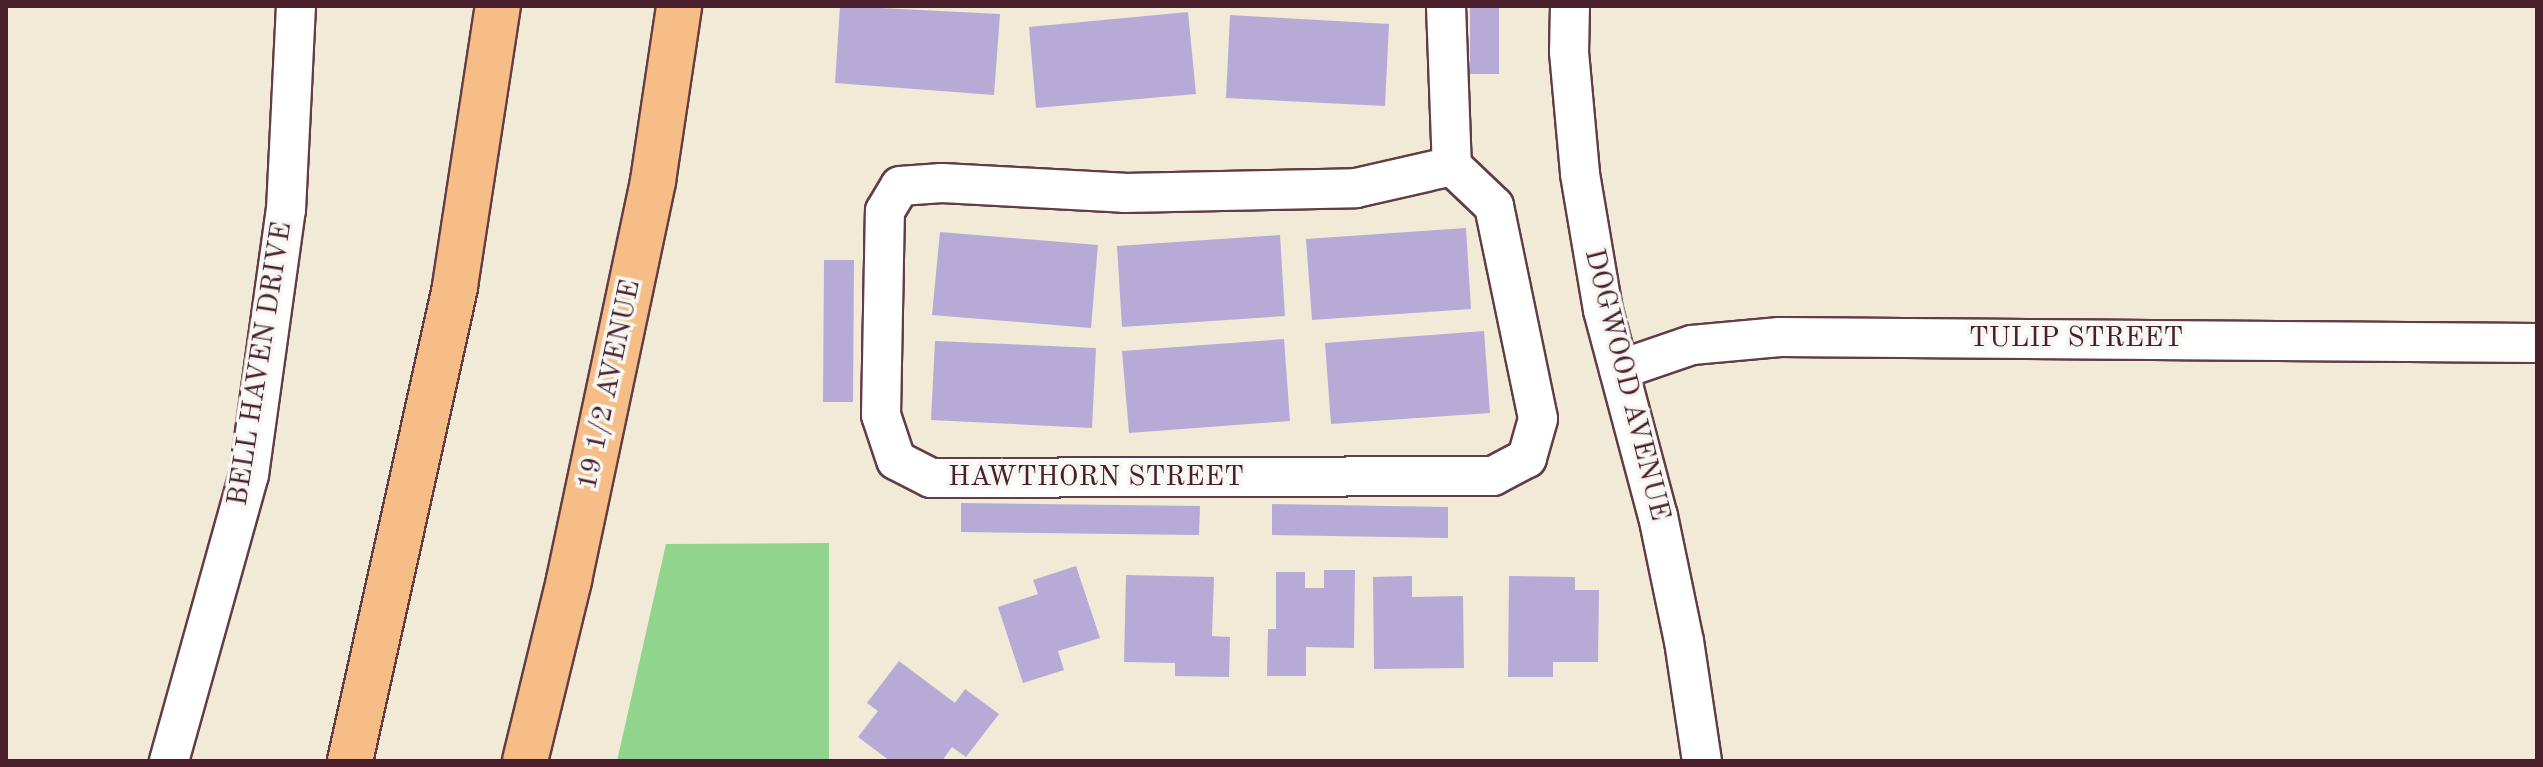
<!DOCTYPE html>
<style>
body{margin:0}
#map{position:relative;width:2543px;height:767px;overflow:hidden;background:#f1ead7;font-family:"Old Standard TT",serif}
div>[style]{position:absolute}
.green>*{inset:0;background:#90d48d}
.building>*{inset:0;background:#b8aad7}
.roads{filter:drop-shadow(2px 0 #633d45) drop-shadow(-2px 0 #633d45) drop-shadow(0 2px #633d45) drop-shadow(0 -2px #633d45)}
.minor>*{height:38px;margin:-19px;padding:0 19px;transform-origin:19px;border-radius:19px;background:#fff}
.highway>*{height:44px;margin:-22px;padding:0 22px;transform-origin:22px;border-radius:22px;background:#f6be86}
span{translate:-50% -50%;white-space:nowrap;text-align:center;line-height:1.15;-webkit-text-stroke:7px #f6f6f2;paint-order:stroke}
.street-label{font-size:28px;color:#4a1f2b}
.frame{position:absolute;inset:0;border:8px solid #4a1f2b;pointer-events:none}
</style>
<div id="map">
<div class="green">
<div style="clip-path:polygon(829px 543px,829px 761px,617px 761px,666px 544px)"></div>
</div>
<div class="building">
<div style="clip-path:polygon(840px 6px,1000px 14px,994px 95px,835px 83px)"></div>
<div style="clip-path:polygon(1470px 6px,1499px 6px,1499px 74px,1470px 74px)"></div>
<div style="clip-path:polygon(1188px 12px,1196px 94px,1036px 108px,1029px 27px)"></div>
<div style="clip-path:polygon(1230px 15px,1389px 24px,1385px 106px,1226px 98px)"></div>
<div style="clip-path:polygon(1466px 228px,1471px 309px,1312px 320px,1306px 239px)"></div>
<div style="clip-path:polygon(940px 232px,1098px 245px,1091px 328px,932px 315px)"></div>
<div style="clip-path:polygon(1280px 235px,1285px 316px,1122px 327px,1117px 246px)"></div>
<div style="clip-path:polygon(824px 260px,854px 260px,853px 402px,823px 402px)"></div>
<div style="clip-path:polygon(1484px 331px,1490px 413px,1331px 424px,1325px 343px)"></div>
<div style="clip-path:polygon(1284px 339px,1290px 421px,1129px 433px,1122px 351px)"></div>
<div style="clip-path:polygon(935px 341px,1096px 348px,1092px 428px,931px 420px)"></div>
<div style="clip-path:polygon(961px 503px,1200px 506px,1199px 535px,961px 532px)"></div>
<div style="clip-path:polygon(1272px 504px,1448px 507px,1448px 538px,1272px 535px)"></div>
<div style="clip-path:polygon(1076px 566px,1100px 638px,1058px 651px,1064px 670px,1023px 683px,998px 607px,1038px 594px,1033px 580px)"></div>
<div style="clip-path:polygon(1324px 570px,1355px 570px,1354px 648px,1306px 647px,1306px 676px,1267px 676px,1268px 629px,1276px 629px,1276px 572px,1305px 572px,1305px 588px,1324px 588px)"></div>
<div style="clip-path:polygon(1126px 575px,1214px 577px,1212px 636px,1230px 637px,1229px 677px,1175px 676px,1175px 663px,1124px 662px)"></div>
<div style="clip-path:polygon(1412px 576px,1412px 597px,1463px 596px,1464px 668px,1374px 669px,1373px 577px)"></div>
<div style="clip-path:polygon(1509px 576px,1575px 577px,1575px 590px,1599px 590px,1598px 662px,1553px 662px,1553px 677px,1508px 677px)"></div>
<div style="clip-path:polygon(899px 661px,955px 703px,965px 689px,999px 714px,966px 757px,952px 747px,942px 761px,890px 761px,858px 737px,878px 711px,867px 703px)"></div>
</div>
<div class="roads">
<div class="minor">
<div style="left:1446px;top:6px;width:160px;rotate:87.9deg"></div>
<div style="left:1452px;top:166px;width:58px;rotate:43.6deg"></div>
<div style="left:1494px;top:206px;width:217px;rotate:78.3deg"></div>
<div style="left:1538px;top:419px;width:41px;rotate:105.8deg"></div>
<div style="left:1527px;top:458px;width:38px;rotate:152deg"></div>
<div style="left:1493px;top:476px;width:562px;rotate:179.8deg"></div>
<div style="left:931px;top:478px;width:39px;rotate:-153deg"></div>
<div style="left:896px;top:460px;width:47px;rotate:-108.4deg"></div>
<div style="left:881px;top:415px;width:204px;rotate:-88.9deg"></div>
<div style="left:885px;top:211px;width:29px;rotate:-59deg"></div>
<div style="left:900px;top:186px;width:42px;rotate:-4.1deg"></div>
<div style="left:942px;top:183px;width:182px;rotate:3.1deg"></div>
<div style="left:1124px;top:193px;width:232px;rotate:-1.2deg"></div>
<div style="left:1356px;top:188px;width:98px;rotate:-12.9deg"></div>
<div style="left:1570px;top:6px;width:46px;rotate:91.2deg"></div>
<div style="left:1569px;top:52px;width:122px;rotate:84.8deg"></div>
<div style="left:1580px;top:174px;width:138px;rotate:80.4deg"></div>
<div style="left:1603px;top:310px;width:213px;rotate:75.1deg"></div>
<div style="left:1658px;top:516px;width:128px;rotate:78.3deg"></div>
<div style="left:1684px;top:641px;width:121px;rotate:81.5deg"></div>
<div style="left:1619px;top:370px;width:77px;rotate:-18.9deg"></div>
<div style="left:1692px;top:345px;width:88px;rotate:-5.2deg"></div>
<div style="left:1780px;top:337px;width:757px;rotate:0.45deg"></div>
<div style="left:169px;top:761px;width:297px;rotate:-74.4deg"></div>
<div style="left:249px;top:475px;width:268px;rotate:-82.1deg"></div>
<div style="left:286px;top:210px;width:204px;rotate:-87.2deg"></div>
</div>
<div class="highway">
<div style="left:350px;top:761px;width:486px;rotate:-77.5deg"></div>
<div style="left:455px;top:286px;width:283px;rotate:-81.3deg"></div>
<div style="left:525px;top:761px;width:186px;rotate:-76.3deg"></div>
<div style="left:569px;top:580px;width:408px;rotate:-78.1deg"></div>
<div style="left:653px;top:181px;width:177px;rotate:-81.5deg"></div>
</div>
</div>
<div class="street-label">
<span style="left:2076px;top:339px">TULIP STREET</span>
<span style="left:261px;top:364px;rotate:-81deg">BELL HAVEN DRIVE</span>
<span style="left:610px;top:385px;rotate:-78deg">19 1/2 AVENUE</span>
<span style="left:1626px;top:385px;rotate:76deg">DOGWOOD AVENUE</span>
<span style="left:1096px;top:478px">HAWTHORN STREET</span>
</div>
<div class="frame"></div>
</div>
